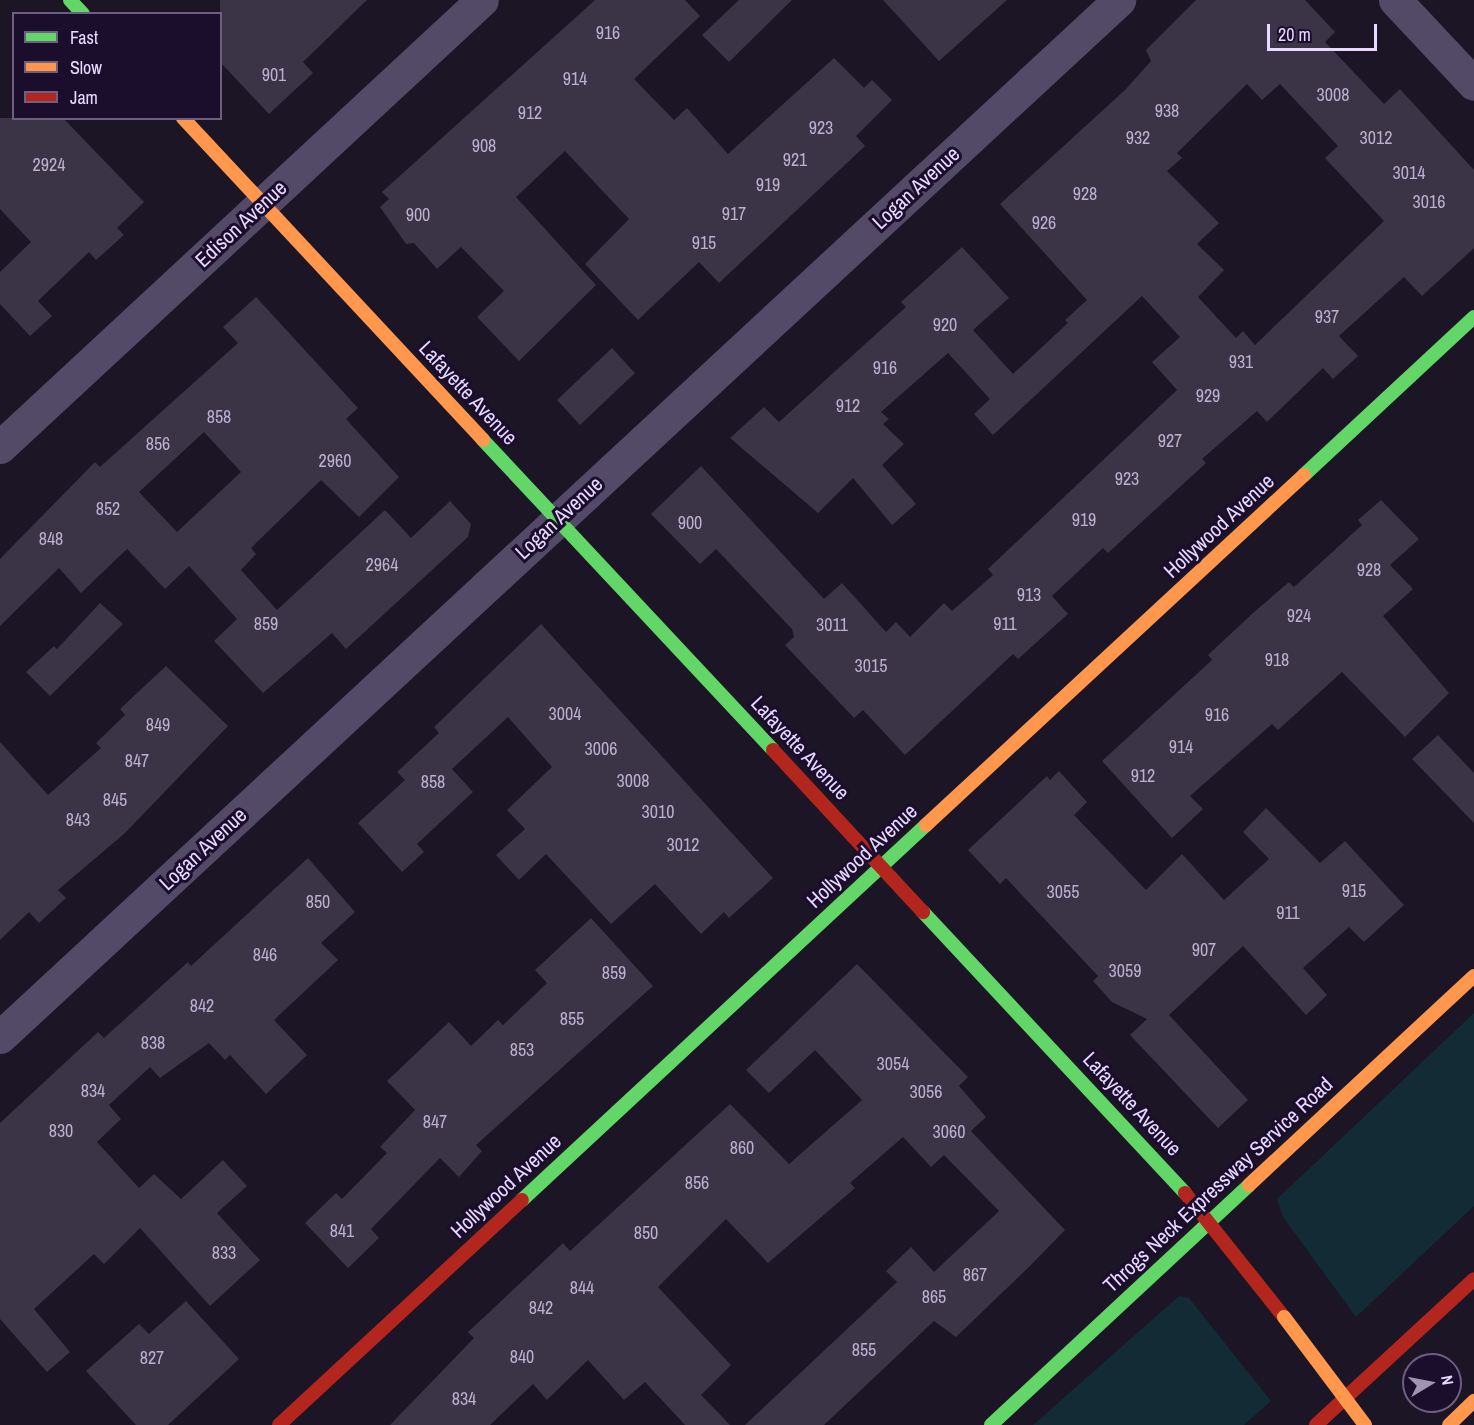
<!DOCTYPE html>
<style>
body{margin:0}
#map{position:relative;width:1474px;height:1425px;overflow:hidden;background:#1c1525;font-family:"Archivo Narrow",sans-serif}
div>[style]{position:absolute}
.green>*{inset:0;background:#122b35}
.building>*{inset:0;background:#3b3346}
.street>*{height:33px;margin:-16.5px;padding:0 16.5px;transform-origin:16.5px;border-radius:16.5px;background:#524a66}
.fast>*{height:14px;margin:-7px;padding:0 7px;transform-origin:7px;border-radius:7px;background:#63d668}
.slow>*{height:14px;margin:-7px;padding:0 7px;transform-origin:7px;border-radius:7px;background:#ff974d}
.jam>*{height:14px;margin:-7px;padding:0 7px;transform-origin:7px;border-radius:7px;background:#b3261e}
.slow-bridge>*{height:14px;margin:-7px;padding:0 7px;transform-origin:7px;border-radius:7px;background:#ff974d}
span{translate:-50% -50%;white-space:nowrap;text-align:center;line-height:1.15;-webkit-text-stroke:6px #1b0e2c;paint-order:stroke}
.number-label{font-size:18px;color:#bcb0d1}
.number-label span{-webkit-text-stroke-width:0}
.street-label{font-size:21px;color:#e7d9ff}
.legend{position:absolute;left:12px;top:12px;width:210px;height:108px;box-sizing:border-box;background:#1b0e2c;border:2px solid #6d5f80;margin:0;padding:8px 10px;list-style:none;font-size:18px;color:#e7d9ff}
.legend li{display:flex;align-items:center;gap:12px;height:30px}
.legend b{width:30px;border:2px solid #6d5f80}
.north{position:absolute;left:1402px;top:1353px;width:60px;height:60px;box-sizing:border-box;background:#1b0e2c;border:2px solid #6d5f80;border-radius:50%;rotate:80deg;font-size:16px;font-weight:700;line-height:24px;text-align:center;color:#e7d9ff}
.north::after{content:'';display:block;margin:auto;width:21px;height:27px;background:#a094b3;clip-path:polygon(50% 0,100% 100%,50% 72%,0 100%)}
.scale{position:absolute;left:1267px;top:24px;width:110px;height:27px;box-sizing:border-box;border:3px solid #e7d9ff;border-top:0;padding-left:8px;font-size:18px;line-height:21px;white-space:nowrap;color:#e7d9ff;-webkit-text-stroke:4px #1b0e2c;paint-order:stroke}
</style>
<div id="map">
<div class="green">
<div style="clip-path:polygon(1474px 1013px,1474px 1206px,1356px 1317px,1283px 1217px,1277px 1199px)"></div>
<div style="clip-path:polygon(1179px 1296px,1189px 1298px,1271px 1401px,1244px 1425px,1033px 1425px)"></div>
</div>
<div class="building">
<div style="clip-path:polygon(220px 0,367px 0,303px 62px,313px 73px,269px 114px,220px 62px)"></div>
<div style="clip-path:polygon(595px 0,685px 0,700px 16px,634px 79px,674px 120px,687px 108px,728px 154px,834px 58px,864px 88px,872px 80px,892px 100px,856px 136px,865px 146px,719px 283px,699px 262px,638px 320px,585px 264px,629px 219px,565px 151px,516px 197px,596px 285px,519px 361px,477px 317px,504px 291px,461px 247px,437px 269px,414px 243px,406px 244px,380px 207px,389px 199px,382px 192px)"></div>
<div style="clip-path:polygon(739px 0,792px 0,729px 62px,702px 35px)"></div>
<div style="clip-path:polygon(883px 0,1007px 0,939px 61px)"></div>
<div style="clip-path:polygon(evenodd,1196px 0,1305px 0,1335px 32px,1325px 42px,1384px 104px,1400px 89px,1474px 170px,1474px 248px,1422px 296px,1404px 277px,1339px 336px,1358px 356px,1333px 379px,1323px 368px,1267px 422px,1257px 411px,1202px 459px,1206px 463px,1108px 553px,1103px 548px,1052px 596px,1068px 614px,1018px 659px,1013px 654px,905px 755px,863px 710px,854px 718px,785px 645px,794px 637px,792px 629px,716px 549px,700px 564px,651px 514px,701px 466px,824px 599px,842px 583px,886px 632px,896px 622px,910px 637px,944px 603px,952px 611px,993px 575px,988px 569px,1177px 390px,1152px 362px,1180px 337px,1142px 296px,993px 435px,974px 414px,990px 399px,948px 353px,881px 412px,889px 419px,883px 424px,904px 444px,882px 465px,916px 504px,892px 525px,853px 478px,818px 513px,730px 438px,764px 407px,779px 422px,906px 307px,901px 302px,962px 247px,1009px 298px,973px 330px,1013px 374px,1068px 323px,1065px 320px,1087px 300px,1000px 204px,1125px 90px,1151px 61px,1146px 50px,1196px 0,1247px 84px,1262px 100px,1280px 84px,1338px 146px,1325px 158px,1384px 221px,1255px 345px,1243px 331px,1236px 338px,1198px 297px,1224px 270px,1197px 244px,1219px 223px,1167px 171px,1182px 158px,1177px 153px,1247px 84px)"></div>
<div style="clip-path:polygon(0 118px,63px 118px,144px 202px,117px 228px,124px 235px,96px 260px,89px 252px,38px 301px,52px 316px,30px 336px,0 304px,0 272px,31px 242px,0 209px)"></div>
<div style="clip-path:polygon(evenodd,256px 297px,358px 408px,346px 419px,399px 477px,359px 517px,321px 480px,251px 548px,256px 554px,241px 570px,277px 610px,385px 510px,411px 538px,450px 501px,471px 524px,468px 537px,346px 649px,332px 633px,263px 693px,214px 641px,237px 619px,189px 566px,165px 589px,127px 549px,81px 593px,59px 568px,0 626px,0 559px,95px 462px,100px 467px,238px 343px,223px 327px,256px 297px,204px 432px,241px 472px,177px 532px,139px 492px,204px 432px)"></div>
<div style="clip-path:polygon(612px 348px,635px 373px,580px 425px,557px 400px)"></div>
<div style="clip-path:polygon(1381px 500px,1419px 539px,1390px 565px,1413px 589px,1383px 616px,1449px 693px,1405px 737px,1342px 672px,1278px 730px,1272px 724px,1190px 796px,1203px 809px,1172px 838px,1102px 761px,1212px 660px,1208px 655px,1253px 613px,1289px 582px,1294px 587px,1362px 525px,1358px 520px)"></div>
<div style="clip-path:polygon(100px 603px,123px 624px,50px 696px,26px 672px,54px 646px,57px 649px)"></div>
<div style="clip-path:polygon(541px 624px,773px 878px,729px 918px,724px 912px,701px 934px,655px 884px,611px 924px,546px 854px,519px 880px,496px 855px,525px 829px,507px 810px,552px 767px,508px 717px,452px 769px,473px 792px,417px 844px,424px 852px,402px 872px,358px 823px,405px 780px,397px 772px,439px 733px,434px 727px)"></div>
<div style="clip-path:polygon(166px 666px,228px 726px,125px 833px,58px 890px,66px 898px,39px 923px,29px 912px,0 940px,0 742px,48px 795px,101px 748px,96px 743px,125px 715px,120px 709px)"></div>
<div style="clip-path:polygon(1438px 735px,1474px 773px,1474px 823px,1412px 759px)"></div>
<div style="clip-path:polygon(1059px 771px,1087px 802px,1074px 815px,1146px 890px,1182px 854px,1224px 900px,1269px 859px,1243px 832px,1266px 808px,1320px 863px,1345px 841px,1404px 905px,1364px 942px,1349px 927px,1303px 968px,1327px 995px,1306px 1015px,1243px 946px,1169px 1015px,1248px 1100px,1218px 1128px,1130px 1035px,1147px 1019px,1112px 1002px,1093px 981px,1098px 976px,1006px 878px,1000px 884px,968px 850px,1047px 776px,1050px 780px)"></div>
<div style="clip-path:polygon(308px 858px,355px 912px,321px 943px,338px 960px,274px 1020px,307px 1055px,266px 1094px,230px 1055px,225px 1060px,209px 1043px,160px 1078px,150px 1067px,109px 1105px,121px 1119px,97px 1142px,139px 1188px,154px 1174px,181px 1199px,223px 1160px,247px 1186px,217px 1213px,260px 1260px,210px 1306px,140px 1228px,104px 1264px,94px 1254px,34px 1309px,70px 1352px,47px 1372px,0 1319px,0 1123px,98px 1032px,104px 1038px,188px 962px,191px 966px)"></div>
<div style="clip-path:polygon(591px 918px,653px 986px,476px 1145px,482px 1151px,459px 1177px,440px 1158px,371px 1229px,379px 1238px,348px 1268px,305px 1223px,336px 1193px,342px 1199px,387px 1153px,380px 1147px,415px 1110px,387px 1081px,449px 1022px,471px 1046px,498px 1020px,503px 1025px,547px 983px,535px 970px)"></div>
<div style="clip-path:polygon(857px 964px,968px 1077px,959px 1086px,986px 1117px,971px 1131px,1065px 1230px,1028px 1268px,956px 1337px,934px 1321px,824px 1425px,745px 1425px,897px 1282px,886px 1271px,911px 1247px,934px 1272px,999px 1211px,944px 1155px,931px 1167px,903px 1137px,850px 1183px,855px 1188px,768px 1263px,726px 1219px,658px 1287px,731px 1365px,701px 1395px,730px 1425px,685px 1425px,645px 1382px,624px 1400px,588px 1360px,547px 1400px,533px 1384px,490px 1425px,390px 1425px,474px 1338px,468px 1332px,563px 1243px,570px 1251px,730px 1104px,789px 1164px,862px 1100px,815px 1050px,769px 1093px,746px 1070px)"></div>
<div style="clip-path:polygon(186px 1301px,239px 1359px,168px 1425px,136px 1425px,86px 1371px,139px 1324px,149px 1334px)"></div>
</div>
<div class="street">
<div style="left:1395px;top:0;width:115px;rotate:46.8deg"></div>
<div style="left:0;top:447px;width:657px;rotate:-42.84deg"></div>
<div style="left:0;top:1037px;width:1526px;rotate:-42.82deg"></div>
</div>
<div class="fast">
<div style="left:70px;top:0;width:19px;rotate:47deg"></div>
<div style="left:483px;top:440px;width:424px;rotate:46.9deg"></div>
<div style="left:1304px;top:475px;width:232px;rotate:-42.9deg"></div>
<div style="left:923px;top:912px;width:384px;rotate:47deg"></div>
<div style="left:522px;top:1200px;width:551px;rotate:-42.87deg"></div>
<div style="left:991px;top:1425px;width:352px;rotate:-42.9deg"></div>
</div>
<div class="slow">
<div style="left:183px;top:118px;width:440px;rotate:47deg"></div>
<div style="left:926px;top:825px;width:515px;rotate:-42.8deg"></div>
<div style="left:1249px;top:1185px;width:307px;rotate:-42.9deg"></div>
<div style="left:1449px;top:1425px;width:35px;rotate:-44deg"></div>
</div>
<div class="jam">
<div style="left:773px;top:750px;width:221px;rotate:47.2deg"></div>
<div style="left:1185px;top:1193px;width:159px;rotate:51.4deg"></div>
<div style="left:279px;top:1425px;width:331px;rotate:-42.8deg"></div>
<div style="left:1316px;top:1425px;width:215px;rotate:-42.7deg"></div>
</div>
<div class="slow-bridge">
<div style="left:1284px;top:1317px;width:135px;rotate:53.1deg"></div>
</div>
<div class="number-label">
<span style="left:608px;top:33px">916</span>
<span style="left:274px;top:75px">901</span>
<span style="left:575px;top:79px">914</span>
<span style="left:1333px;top:95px">3008</span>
<span style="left:1167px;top:111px">938</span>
<span style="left:530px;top:113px">912</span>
<span style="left:821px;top:128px">923</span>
<span style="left:1138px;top:138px">932</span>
<span style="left:1376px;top:138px">3012</span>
<span style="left:484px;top:146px">908</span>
<span style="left:795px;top:160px">921</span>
<span style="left:49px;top:165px">2924</span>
<span style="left:1409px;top:173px">3014</span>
<span style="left:768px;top:185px">919</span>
<span style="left:1085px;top:194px">928</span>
<span style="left:1429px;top:202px">3016</span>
<span style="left:734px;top:214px">917</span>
<span style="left:418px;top:215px">900</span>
<span style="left:1044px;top:223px">926</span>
<span style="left:704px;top:243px">915</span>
<span style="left:1327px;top:317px">937</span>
<span style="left:945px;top:325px">920</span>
<span style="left:1241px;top:362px">931</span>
<span style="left:885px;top:368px">916</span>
<span style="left:1208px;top:396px">929</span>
<span style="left:848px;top:406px">912</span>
<span style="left:219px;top:417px">858</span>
<span style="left:1170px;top:441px">927</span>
<span style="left:158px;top:444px">856</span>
<span style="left:335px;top:461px">2960</span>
<span style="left:1127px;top:479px">923</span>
<span style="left:108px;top:509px">852</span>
<span style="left:1084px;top:520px">919</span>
<span style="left:690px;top:523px">900</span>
<span style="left:51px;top:539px">848</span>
<span style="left:382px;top:565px">2964</span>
<span style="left:1369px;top:570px">928</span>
<span style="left:1029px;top:595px">913</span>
<span style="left:1299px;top:616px">924</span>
<span style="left:266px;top:624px">859</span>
<span style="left:1005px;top:624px">911</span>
<span style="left:832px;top:625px">3011</span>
<span style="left:1277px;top:660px">918</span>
<span style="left:871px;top:666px">3015</span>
<span style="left:565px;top:714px">3004</span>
<span style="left:1217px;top:715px">916</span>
<span style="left:158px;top:725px">849</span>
<span style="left:1181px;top:747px">914</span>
<span style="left:601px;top:749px">3006</span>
<span style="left:137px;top:761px">847</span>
<span style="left:1143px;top:776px">912</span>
<span style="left:633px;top:781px">3008</span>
<span style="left:433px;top:782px">858</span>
<span style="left:115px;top:800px">845</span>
<span style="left:658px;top:812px">3010</span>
<span style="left:78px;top:820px">843</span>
<span style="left:683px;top:845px">3012</span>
<span style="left:1354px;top:891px">915</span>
<span style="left:1063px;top:892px">3055</span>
<span style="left:318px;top:902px">850</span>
<span style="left:1288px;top:913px">911</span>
<span style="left:1204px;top:950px">907</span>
<span style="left:265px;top:955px">846</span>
<span style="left:1125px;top:971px">3059</span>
<span style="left:614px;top:973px">859</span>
<span style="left:202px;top:1006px">842</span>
<span style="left:572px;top:1019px">855</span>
<span style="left:153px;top:1043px">838</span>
<span style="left:522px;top:1050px">853</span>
<span style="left:893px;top:1064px">3054</span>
<span style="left:93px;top:1091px">834</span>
<span style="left:926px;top:1092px">3056</span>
<span style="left:435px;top:1122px">847</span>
<span style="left:61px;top:1131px">830</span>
<span style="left:949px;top:1132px">3060</span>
<span style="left:742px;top:1148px">860</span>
<span style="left:697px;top:1183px">856</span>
<span style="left:342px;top:1231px">841</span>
<span style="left:646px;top:1233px">850</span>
<span style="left:224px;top:1253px">833</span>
<span style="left:975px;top:1275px">867</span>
<span style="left:582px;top:1288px">844</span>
<span style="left:934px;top:1297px">865</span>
<span style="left:541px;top:1308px">842</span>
<span style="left:864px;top:1350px">855</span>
<span style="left:522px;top:1357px">840</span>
<span style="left:152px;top:1358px">827</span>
<span style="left:464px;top:1399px">834</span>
</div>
<div class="street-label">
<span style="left:916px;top:188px;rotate:-43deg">Logan Avenue</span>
<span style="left:241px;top:224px;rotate:-43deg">Edison Avenue</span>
<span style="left:468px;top:393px;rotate:47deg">Lafayette Avenue</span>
<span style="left:559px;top:518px;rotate:-43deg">Logan Avenue</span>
<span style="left:1219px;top:526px;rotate:-43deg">Hollywood Avenue</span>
<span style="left:800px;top:748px;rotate:47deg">Lafayette Avenue</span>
<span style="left:203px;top:849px;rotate:-43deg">Logan Avenue</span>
<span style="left:862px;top:856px;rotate:-43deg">Hollywood Avenue</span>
<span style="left:1132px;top:1104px;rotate:47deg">Lafayette Avenue</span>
<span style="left:1218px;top:1185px;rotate:-43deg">Throgs Neck Expressway Service Road</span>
<span style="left:506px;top:1186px;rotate:-43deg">Hollywood Avenue</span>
</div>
<ul class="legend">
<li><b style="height:8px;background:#63d668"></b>Fast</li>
<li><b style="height:8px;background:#ff974d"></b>Slow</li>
<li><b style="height:8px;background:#b3261e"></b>Jam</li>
</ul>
<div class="north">N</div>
<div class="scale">20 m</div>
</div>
